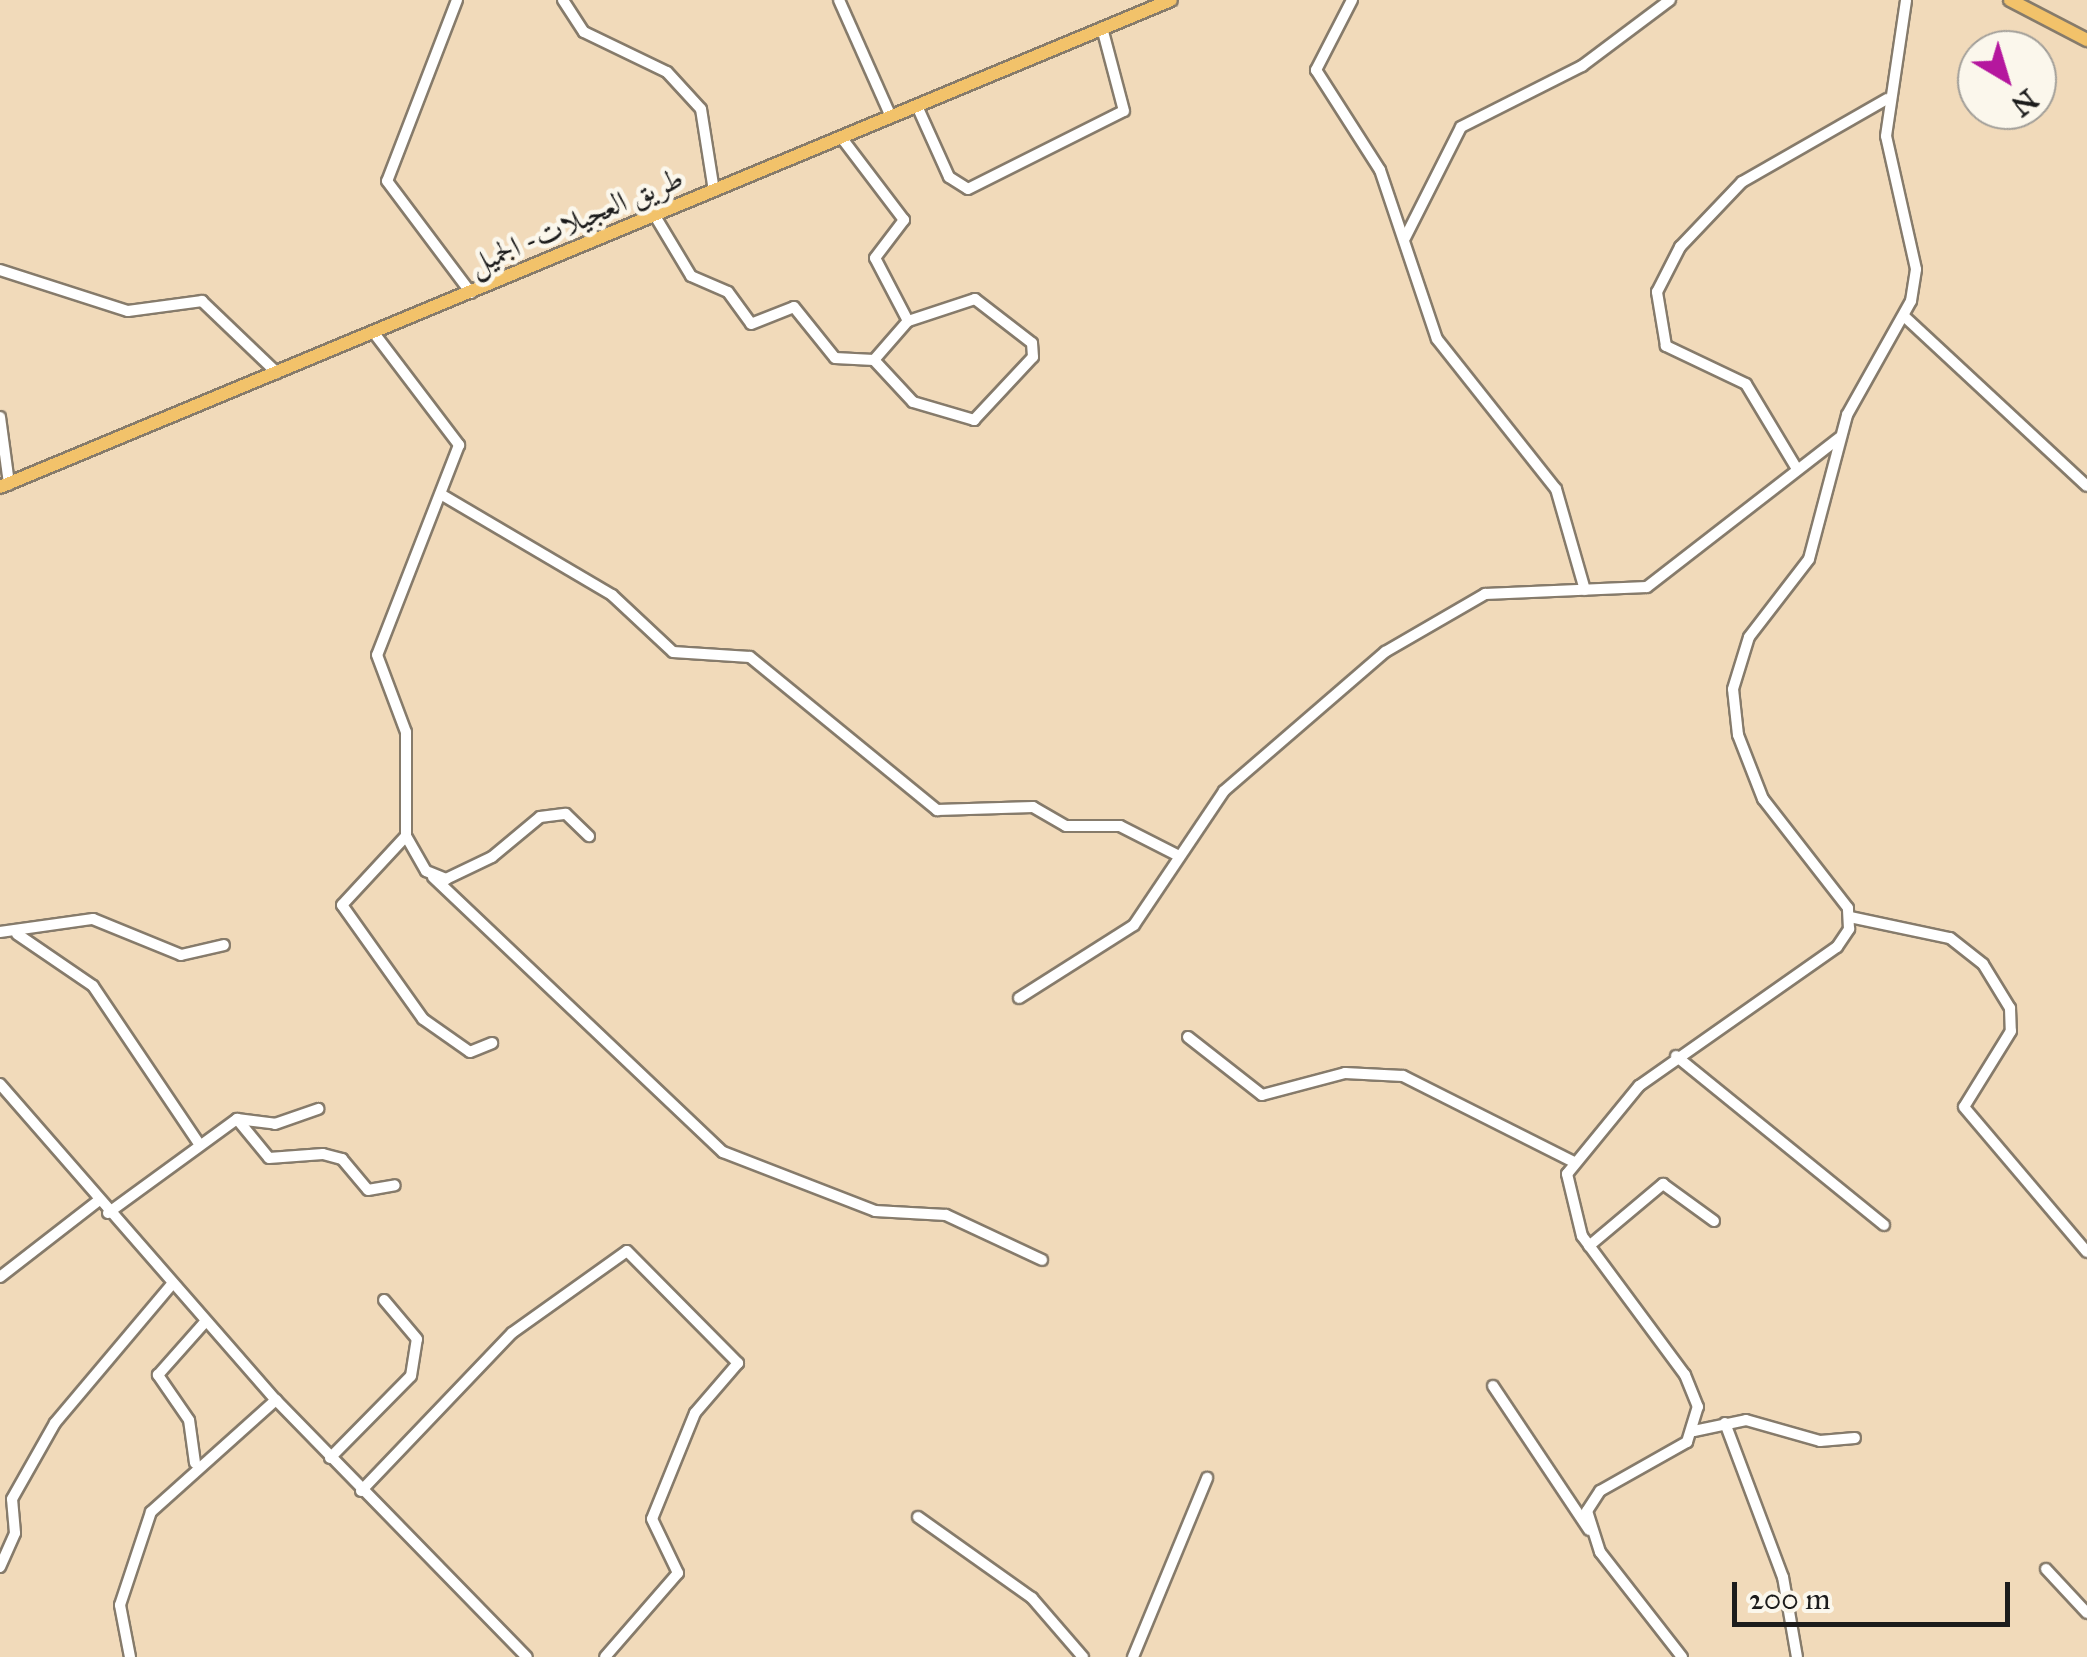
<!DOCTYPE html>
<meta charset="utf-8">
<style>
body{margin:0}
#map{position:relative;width:2087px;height:1657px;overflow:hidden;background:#f1daba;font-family:"IM FELL Great Primer",Amiri,serif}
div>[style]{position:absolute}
.roads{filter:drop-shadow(2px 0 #867b6b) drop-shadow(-2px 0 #867b6b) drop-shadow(0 2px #867b6b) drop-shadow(0 -2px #867b6b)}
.minor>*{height:10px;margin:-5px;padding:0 5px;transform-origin:5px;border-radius:5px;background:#fff}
.major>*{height:12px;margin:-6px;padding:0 6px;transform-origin:6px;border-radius:6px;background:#f2c26a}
span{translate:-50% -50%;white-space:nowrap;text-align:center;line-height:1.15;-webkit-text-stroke:9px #fbf7ec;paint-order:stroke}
.street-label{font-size:30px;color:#1c1c1c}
.north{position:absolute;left:1957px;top:30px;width:100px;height:100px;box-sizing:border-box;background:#fbf7ec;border:2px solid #a29f99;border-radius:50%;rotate:142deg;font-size:28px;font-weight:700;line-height:40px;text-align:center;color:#1c1c1c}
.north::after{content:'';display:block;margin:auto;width:35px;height:45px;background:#b5179e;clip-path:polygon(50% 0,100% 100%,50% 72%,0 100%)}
.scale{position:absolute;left:1732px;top:1582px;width:278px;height:45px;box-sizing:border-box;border:5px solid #1c1c1c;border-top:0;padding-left:12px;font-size:30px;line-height:35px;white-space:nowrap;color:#1c1c1c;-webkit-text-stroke:8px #fbf7ec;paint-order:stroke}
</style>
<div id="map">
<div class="roads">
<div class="minor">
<div style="left:457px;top:0;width:194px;rotate:111.1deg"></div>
<div style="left:387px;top:181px;width:140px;rotate:53.1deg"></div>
<div style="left:563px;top:0;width:38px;rotate:57deg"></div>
<div style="left:584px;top:32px;width:92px;rotate:25.7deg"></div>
<div style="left:667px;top:72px;width:50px;rotate:47.4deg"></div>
<div style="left:701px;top:109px;width:83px;rotate:81deg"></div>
<div style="left:839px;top:0;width:128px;rotate:66deg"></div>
<div style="left:1352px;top:0;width:79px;rotate:117.2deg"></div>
<div style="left:1316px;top:70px;width:119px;rotate:57.4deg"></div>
<div style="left:1380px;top:170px;width:178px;rotate:71.4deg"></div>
<div style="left:1437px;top:339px;width:191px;rotate:51.6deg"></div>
<div style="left:1556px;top:489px;width:105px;rotate:74deg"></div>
<div style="left:917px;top:106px;width:78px;rotate:65.7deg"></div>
<div style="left:949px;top:177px;width:22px;rotate:32deg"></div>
<div style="left:968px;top:189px;width:174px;rotate:-26.6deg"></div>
<div style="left:1124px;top:111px;width:86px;rotate:-104.8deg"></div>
<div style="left:655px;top:216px;width:70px;rotate:59deg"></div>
<div style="left:691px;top:276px;width:40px;rotate:23.4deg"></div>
<div style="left:728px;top:292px;width:39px;rotate:54deg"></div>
<div style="left:751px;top:324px;width:46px;rotate:-21.6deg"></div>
<div style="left:794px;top:307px;width:65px;rotate:51.2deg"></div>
<div style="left:835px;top:358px;width:39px;rotate:3deg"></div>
<div style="left:874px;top:360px;width:52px;rotate:-48.9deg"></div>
<div style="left:908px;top:321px;width:71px;rotate:-117.6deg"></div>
<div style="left:875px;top:258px;width:48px;rotate:-52.7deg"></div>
<div style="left:904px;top:220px;width:104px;rotate:-127.2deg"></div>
<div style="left:1405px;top:238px;width:124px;rotate:-63.2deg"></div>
<div style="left:1461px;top:127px;width:136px;rotate:-26.8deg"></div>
<div style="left:1582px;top:66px;width:110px;rotate:-36.9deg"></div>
<div style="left:0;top:270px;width:134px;rotate:17.8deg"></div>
<div style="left:128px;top:311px;width:75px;rotate:-7.7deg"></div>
<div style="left:202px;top:301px;width:104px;rotate:43.8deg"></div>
<div style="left:1905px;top:317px;width:248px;rotate:42.9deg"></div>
<div style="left:374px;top:333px;width:141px;rotate:52.8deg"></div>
<div style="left:459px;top:445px;width:225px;rotate:111.3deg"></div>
<div style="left:377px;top:655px;width:82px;rotate:69.4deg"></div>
<div style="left:406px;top:732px;width:104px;rotate:90deg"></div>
<div style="left:406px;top:836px;width:94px;rotate:132.8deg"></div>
<div style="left:342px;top:905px;width:140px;rotate:54.6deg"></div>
<div style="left:423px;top:1019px;width:57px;rotate:35.1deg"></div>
<div style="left:470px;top:1052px;width:24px;rotate:-22deg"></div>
<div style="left:874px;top:360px;width:57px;rotate:47.1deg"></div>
<div style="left:913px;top:402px;width:64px;rotate:16.4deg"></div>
<div style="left:974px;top:420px;width:86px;rotate:-46.9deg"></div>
<div style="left:1033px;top:357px;width:14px;rotate:-94deg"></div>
<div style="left:1032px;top:343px;width:72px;rotate:-142.3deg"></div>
<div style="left:975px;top:299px;width:71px;rotate:161.8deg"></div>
<div style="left:0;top:417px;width:68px;rotate:82.3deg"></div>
<div style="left:1797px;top:469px;width:99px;rotate:-121deg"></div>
<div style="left:1746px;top:384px;width:89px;rotate:-154.6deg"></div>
<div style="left:1666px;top:346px;width:55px;rotate:-99.5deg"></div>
<div style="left:1657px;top:292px;width:51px;rotate:-62.9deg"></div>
<div style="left:1680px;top:247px;width:90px;rotate:-46.4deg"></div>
<div style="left:1742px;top:182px;width:167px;rotate:-29.8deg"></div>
<div style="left:444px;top:496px;width:195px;rotate:30.5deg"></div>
<div style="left:612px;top:595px;width:83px;rotate:43.1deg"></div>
<div style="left:673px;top:652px;width:77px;rotate:3.7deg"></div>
<div style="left:750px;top:657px;width:242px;rotate:39.3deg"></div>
<div style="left:937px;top:810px;width:96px;rotate:-1.8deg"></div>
<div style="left:1033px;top:807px;width:38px;rotate:30deg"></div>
<div style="left:1066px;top:826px;width:54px"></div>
<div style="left:1120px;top:826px;width:64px;rotate:27deg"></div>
<div style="left:406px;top:836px;width:40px;rotate:60.3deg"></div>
<div style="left:426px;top:871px;width:22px;rotate:22deg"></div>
<div style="left:446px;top:879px;width:51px;rotate:-25.6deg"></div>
<div style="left:492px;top:857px;width:62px;rotate:-39.8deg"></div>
<div style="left:540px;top:817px;width:26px;rotate:-7deg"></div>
<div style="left:566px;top:814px;width:32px;rotate:44deg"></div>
<div style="left:433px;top:877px;width:400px;rotate:43.5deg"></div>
<div style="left:723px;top:1152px;width:163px;rotate:21.2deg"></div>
<div style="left:875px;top:1211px;width:71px;rotate:3.2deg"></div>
<div style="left:946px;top:1215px;width:106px;rotate:25.1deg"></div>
<div style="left:1850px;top:917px;width:102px;rotate:11.9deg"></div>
<div style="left:1950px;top:938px;width:42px;rotate:38.2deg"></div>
<div style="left:1983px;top:964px;width:52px;rotate:58.5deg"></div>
<div style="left:2010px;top:1008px;width:23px;rotate:88deg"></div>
<div style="left:2011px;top:1031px;width:89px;rotate:121.7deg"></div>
<div style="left:1964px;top:1107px;width:190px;rotate:49.7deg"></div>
<div style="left:0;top:932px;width:94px;rotate:-8deg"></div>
<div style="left:93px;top:919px;width:95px;rotate:22.2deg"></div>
<div style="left:181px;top:955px;width:44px;rotate:-13.1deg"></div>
<div style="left:17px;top:934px;width:92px;rotate:34.4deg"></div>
<div style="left:93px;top:986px;width:188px;rotate:56.1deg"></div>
<div style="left:1019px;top:998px;width:136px;rotate:-32.4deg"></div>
<div style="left:1134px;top:925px;width:161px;rotate:-56.1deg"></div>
<div style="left:1224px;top:791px;width:213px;rotate:-40.8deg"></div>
<div style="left:1385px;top:652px;width:116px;rotate:-30.1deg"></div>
<div style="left:1485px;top:594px;width:162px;rotate:-2.5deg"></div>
<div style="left:1647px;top:587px;width:243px;rotate:-37.8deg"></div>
<div style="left:1188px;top:1037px;width:94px;rotate:38.1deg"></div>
<div style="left:1262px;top:1095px;width:86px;rotate:-14.8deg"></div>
<div style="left:1345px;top:1073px;width:58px;rotate:3deg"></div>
<div style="left:1403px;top:1076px;width:189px;rotate:26.7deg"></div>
<div style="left:1676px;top:1056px;width:268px;rotate:39.1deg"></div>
<div style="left:0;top:1084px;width:420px;rotate:48.9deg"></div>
<div style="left:276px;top:1400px;width:359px;rotate:45.7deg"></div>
<div style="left:237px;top:1119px;width:50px;rotate:50.6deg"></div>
<div style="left:269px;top:1158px;width:54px;rotate:-4.2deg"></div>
<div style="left:323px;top:1154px;width:20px;rotate:15deg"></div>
<div style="left:342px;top:1159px;width:40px;rotate:50deg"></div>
<div style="left:368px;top:1190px;width:27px;rotate:-10deg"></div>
<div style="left:108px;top:1213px;width:160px;rotate:-36.1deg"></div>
<div style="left:237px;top:1119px;width:38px;rotate:7deg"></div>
<div style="left:275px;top:1124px;width:46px;rotate:-19.2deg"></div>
<div style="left:1589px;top:1246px;width:97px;rotate:-40deg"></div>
<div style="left:1663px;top:1184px;width:63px;rotate:36deg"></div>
<div style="left:0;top:1277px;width:124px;rotate:-37.8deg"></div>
<div style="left:1493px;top:1386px;width:173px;rotate:56.3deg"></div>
<div style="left:1725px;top:1423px;width:165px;rotate:69.4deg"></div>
<div style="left:1783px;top:1577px;width:81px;rotate:80.1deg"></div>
<div style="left:1694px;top:1431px;width:53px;rotate:-11.9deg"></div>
<div style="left:1746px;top:1420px;width:77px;rotate:15.8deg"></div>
<div style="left:1820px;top:1441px;width:35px;rotate:-5deg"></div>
<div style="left:330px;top:1458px;width:115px;rotate:-45.4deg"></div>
<div style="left:411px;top:1376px;width:37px;rotate:-81deg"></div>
<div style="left:417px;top:1339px;width:51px;rotate:-130.2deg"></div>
<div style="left:195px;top:1463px;width:43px;rotate:-97.9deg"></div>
<div style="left:189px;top:1420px;width:55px;rotate:-124.6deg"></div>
<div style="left:158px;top:1375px;width:71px;rotate:-48.4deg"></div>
<div style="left:361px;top:1491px;width:219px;rotate:-46.3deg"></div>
<div style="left:512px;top:1333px;width:141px;rotate:-35.5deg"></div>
<div style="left:627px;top:1251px;width:158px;rotate:45.3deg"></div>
<div style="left:738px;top:1363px;width:66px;rotate:130.7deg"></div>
<div style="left:695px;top:1413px;width:114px;rotate:112.1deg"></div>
<div style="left:652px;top:1519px;width:60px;rotate:64.3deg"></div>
<div style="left:678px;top:1573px;width:111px;rotate:131deg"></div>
<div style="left:918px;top:1517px;width:140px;rotate:35.4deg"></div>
<div style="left:1032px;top:1598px;width:78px;rotate:49.2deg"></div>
<div style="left:0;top:1567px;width:37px;rotate:-66deg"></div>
<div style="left:15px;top:1533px;width:34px;rotate:-95deg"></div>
<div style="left:12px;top:1499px;width:87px;rotate:-60.5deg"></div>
<div style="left:55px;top:1423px;width:182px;rotate:-49.9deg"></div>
<div style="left:2046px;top:1569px;width:60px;rotate:47deg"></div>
<div style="left:130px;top:1657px;width:53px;rotate:-100.9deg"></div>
<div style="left:120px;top:1605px;width:98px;rotate:-71.6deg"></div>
<div style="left:151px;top:1512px;width:168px;rotate:-41.9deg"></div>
<div style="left:1133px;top:1657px;width:194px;rotate:-67.5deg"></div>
<div style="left:1682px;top:1657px;width:133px;rotate:-128deg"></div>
<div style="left:1600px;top:1552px;width:43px;rotate:-107.6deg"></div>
<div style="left:1587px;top:1511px;width:24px;rotate:-57deg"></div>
<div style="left:1600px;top:1491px;width:100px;rotate:-29.4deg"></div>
<div style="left:1687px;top:1442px;width:37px;rotate:-73deg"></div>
<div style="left:1698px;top:1407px;width:35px;rotate:-112deg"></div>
<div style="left:1685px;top:1375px;width:173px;rotate:-126.5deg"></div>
<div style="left:1582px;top:1236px;width:64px;rotate:-103.6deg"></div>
<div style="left:1567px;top:1174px;width:114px;rotate:-50.7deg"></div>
<div style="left:1639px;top:1086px;width:242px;rotate:-35.1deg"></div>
<div style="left:1837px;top:947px;width:22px;rotate:-56deg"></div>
<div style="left:1849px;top:929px;width:21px;rotate:-93deg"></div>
<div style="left:1848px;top:908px;width:138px;rotate:-127.9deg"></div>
<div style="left:1763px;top:799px;width:69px;rotate:-111.3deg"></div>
<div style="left:1738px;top:735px;width:46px;rotate:-96.2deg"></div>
<div style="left:1733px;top:689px;width:54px;rotate:-72.9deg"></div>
<div style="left:1749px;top:637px;width:98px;rotate:-52.4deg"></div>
<div style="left:1809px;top:559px;width:149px;rotate:-75.2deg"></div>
<div style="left:1847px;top:415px;width:131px;rotate:-60.7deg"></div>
<div style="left:1911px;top:301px;width:32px;rotate:-81deg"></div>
<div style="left:1916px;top:269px;width:136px;rotate:-102.7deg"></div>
<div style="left:1886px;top:136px;width:137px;rotate:-81.6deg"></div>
</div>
<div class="major">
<div style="left:2010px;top:0;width:87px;rotate:27.5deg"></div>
<div style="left:0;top:487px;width:1268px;rotate:-22.58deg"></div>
</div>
</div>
<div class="street-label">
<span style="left:576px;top:221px;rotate:-23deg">طريق العجيلات- الجميل</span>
</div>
<div class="north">N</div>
<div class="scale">200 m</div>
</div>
